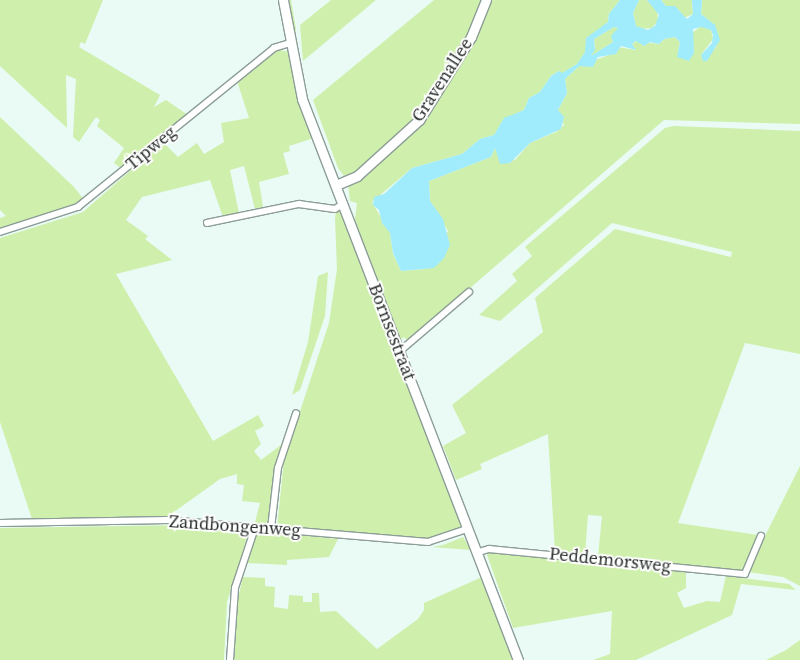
<!DOCTYPE html>
<style>
body{margin:0}
#map{position:relative;width:800px;height:660px;overflow:hidden;background:#e9fbf4;font-family:"Source Serif 4",serif}
div>[style]{position:absolute}
.green>*{inset:0;background:#cfefad}
.water>*{inset:0;background:#a1ecfc}
.roads{filter:drop-shadow(1px 0 #8c9d97) drop-shadow(-1px 0 #8c9d97) drop-shadow(0 1px #8c9d97) drop-shadow(0 -1px #8c9d97)}
.street>*{height:5.5px;margin:-2.75px;padding:0 2.75px;transform-origin:2.75px;border-radius:2.75px;background:#fff}
.secondary>*{height:9px;margin:-4.5px;padding:0 4.5px;transform-origin:4.5px;border-radius:4.5px;background:#fff}
span{translate:-50% -50%;white-space:nowrap;text-align:center;line-height:1.15;-webkit-text-stroke:4px #fff;paint-order:stroke}
.street-label{font-size:18px;color:#282e2c}
</style>
<div id="map">
<div class="green">
<div style="clip-path:polygon(0 0,103px 0,85px 44px,81px 42px,79px 47px,160px 95px,154px 107px,166px 100px,188px 115px,123px 170px,114px 163px,124px 148px,97px 126px,100px 120px,96px 117px,79px 142px,73px 137px,76px 79px,66px 75px,67px 128px,0 66px)"></div>
<div style="clip-path:polygon(286px 0,291px 0,296px 29px,293px 42px)"></div>
<div style="clip-path:polygon(331px 0,376px 0,303px 61px,300px 25px)"></div>
<div style="clip-path:polygon(434px 0,482px 0,471px 27px,419px 114px,356px 174px,346px 179px,338px 168px,313px 100px)"></div>
<div style="clip-path:polygon(488px 0,620px 0,609px 14px,608px 22px,591px 36px,586px 52px,577px 64px,562px 74px,559px 71px,551px 76px,540px 92px,529px 98px,524px 110px,504px 119px,494px 135px,480px 139px,462px 154px,412px 168px,372px 202px,390px 233px,393px 254px,401px 271px,425px 269px,448px 231px,430px 201px,429px 181px,491px 157px,495px 148px,515px 160px,530px 143px,556px 132px,564px 125px,558px 110px,567px 93px,565px 79px,579px 66px,617px 52px,618px 47px,636px 50px,632px 44px,637px 41px,659px 44px,664px 39px,675px 37px,680px 42px,678px 51px,694px 53px,692px 33px,701px 26px,711px 30px,713px 39px,701px 55px,716px 48px,711px 22px,701px 14px,702px 0,800px 0,800px 124px,664px 120px,409px 341px,403px 337px,399px 344px,370px 271px,355px 219px,357px 203px,350px 201px,348px 184px,422px 120px)"></div>
<div style="clip-path:polygon(639px 0,647px 0,657px 9px,658px 21px,652px 28px,640px 29px,636px 26px,633px 13px)"></div>
<div style="clip-path:polygon(661px 0,692px 0,693px 14px,684px 18px,679px 10px,666px 6px)"></div>
<div style="clip-path:polygon(614px 27px,618px 28px,613px 42px,591px 56px,595px 47px,594px 39px)"></div>
<div style="clip-path:polygon(276px 49px,289px 52px,295px 88px,314px 138px,289px 146px,290px 151px,283px 153px,289px 174px,259px 182px,263px 207px,255px 209px,244px 166px,230px 170px,239px 213px,223px 217px,210px 180px,142px 197px,126px 220px,148px 236px,145px 239px,172px 260px,116px 274px,213px 441px,258px 415px,264px 426px,255px 431px,261px 444px,254px 451px,261px 460px,285px 442px,275px 468px,269px 527px,254px 526px,260px 503px,242px 501px,244px 485px,237px 484px,237px 474px,220px 479px,174px 512px,176px 518px,33px 522px,0 422px,0 238px,83px 212px,163px 142px,178px 157px,197px 143px,204px 154px,224px 142px,221px 123px,249px 118px,237px 81px)"></div>
<div style="clip-path:polygon(0 117px,74px 187px,85px 201px,0 231px,0 218px,6px 216px,0 210px)"></div>
<div style="clip-path:polygon(674px 126px,800px 131px,800px 354px,745px 343px,678px 523px,758px 535px,741px 572px,598px 556px,602px 516px,588px 515px,585px 555px,555px 552px,548px 434px,480px 464px,482px 469px,456px 480px,443px 446px,466px 433px,452px 405px,543px 332px,535px 298px,615px 229px,731px 257px,732px 252px,612px 223px,500px 321px,479px 315px,517px 281px,512px 274px,532px 256px,525px 247px,665px 128px)"></div>
<div style="clip-path:polygon(341px 209px,462px 528px,435px 541px,277px 528px,284px 460px,329px 323px,337px 269px,335px 219px,336px 211px)"></div>
<div style="clip-path:polygon(328px 272px,325px 316px,300px 390px,292px 395px,308px 342px,318px 276px)"></div>
<div style="clip-path:polygon(800px 466px,800px 586px,783px 577px,747px 572px)"></div>
<div style="clip-path:polygon(186px 525px,249px 531px,227px 602px,224px 660px,0 660px,0 528px)"></div>
<div style="clip-path:polygon(258px 531px,338px 539px,329px 557px,287px 560px,287px 565px,247px 563px)"></div>
<div style="clip-path:polygon(463px 537px,471px 550px,432px 547px,443px 545px)"></div>
<div style="clip-path:polygon(486px 552px,686px 571px,686px 588px,677px 593px,684px 608px,707px 601px,720px 602px,726px 576px,789px 584px,796px 590px,741px 584px,732px 615px,636px 660px,593px 660px,610px 654px,612px 611px,513px 628px)"></div>
<div style="clip-path:polygon(243px 577px,265px 578px,265px 586px,275px 587px,274px 607px,288px 609px,289px 595px,303px 596px,303px 602px,312px 602px,312px 593px,319px 593px,320px 612px,336px 611px,377px 649px,418px 619px,424px 610px,424px 603px,482px 577px,514px 660px,233px 660px,237px 602px)"></div>
<div style="clip-path:polygon(800px 640px,800px 660px,766px 660px,786px 650px)"></div>
</div>
<div class="water">
<div style="clip-path:polygon(evenodd,620px 0,639px 0,633px 13px,636px 26px,648px 30px,655px 26px,659px 15px,647px 0,661px 0,666px 6px,675px 6px,687px 19px,693px 14px,692px 0,702px 0,701px 14px,715px 25px,720px 40px,707px 61px,703px 61px,701px 55px,712px 43px,713px 35px,711px 30px,701px 27px,693px 29px,694px 53px,689px 61px,677px 57px,680px 42px,675px 37px,664px 39px,659px 44px,650px 42px,644px 46px,636px 41px,632px 44px,636px 50px,621px 46px,616px 54px,598px 57px,593px 67px,579px 66px,565px 79px,567px 93px,558px 110px,564px 117px,561px 129px,530px 143px,510px 163px,500px 164px,495px 148px,491px 157px,429px 181px,430px 201px,443px 219px,450px 245px,444px 258px,434px 268px,401px 271px,393px 253px,390px 233px,382px 223px,379px 210px,373px 205px,374px 197px,384px 194px,412px 168px,462px 154px,480px 139px,494px 135px,504px 118px,524px 110px,529px 98px,540px 92px,551px 76px,559px 71px,562px 73px,577px 64px,585px 52px,586px 38px,608px 22px,609px 14px,620px 0,614px 27px,618px 28px,611px 36px,613px 42px,591px 56px,595px 50px,594px 39px,614px 27px)"></div>
</div>
<div class="roads">
<div class="street">
<div style="left:207px;top:223px;width:94px;rotate:-11.7deg"></div>
<div style="left:299px;top:204px;width:36px;rotate:8deg"></div>
<div style="left:335px;top:209px;width:9px;rotate:-32deg"></div>
<div style="left:0;top:232px;width:82px;rotate:-17.8deg"></div>
<div style="left:78px;top:207px;width:252px;rotate:-39deg"></div>
<div style="left:274px;top:48px;width:17px;rotate:-17deg"></div>
<div style="left:399px;top:352px;width:92px;rotate:-40.6deg"></div>
<div style="left:0;top:523px;width:167px;rotate:-1deg"></div>
<div style="left:167px;top:520px;width:262px;rotate:4.8deg"></div>
<div style="left:428px;top:542px;width:41px;rotate:-18.4deg"></div>
<div style="left:271px;top:529px;width:61px;rotate:-83.5deg"></div>
<div style="left:278px;top:468px;width:57px;rotate:-71.6deg"></div>
<div style="left:476px;top:553px;width:14px;rotate:-17deg"></div>
<div style="left:489px;top:549px;width:257px;rotate:5.6deg"></div>
<div style="left:745px;top:574px;width:41px;rotate:-67.2deg"></div>
<div style="left:230px;top:660px;width:72px;rotate:-86deg"></div>
<div style="left:235px;top:588px;width:63px;rotate:-71.6deg"></div>
</div>
<div class="secondary">
<div style="left:283px;top:0;width:101px;rotate:79.1deg"></div>
<div style="left:302px;top:99px;width:601px;rotate:68.94deg"></div>
<div style="left:336px;top:185px;width:23px;rotate:-23deg"></div>
<div style="left:357px;top:176px;width:84px;rotate:-42.1deg"></div>
<div style="left:419px;top:120px;width:98px;rotate:-57.9deg"></div>
<div style="left:471px;top:37px;width:40px;rotate:-68deg"></div>
</div>
</div>
<div class="street-label">
<span style="left:442px;top:80px;rotate:-57deg">Gravenallee</span>
<span style="left:151px;top:148px;rotate:-39deg">Tipweg</span>
<span style="left:392px;top:332px;rotate:69deg">Bornsestraat</span>
<span style="left:235px;top:526px;rotate:4deg">Zandbongenweg</span>
<span style="left:610px;top:560px;rotate:6deg">Peddemorsweg</span>
</div>
</div>
